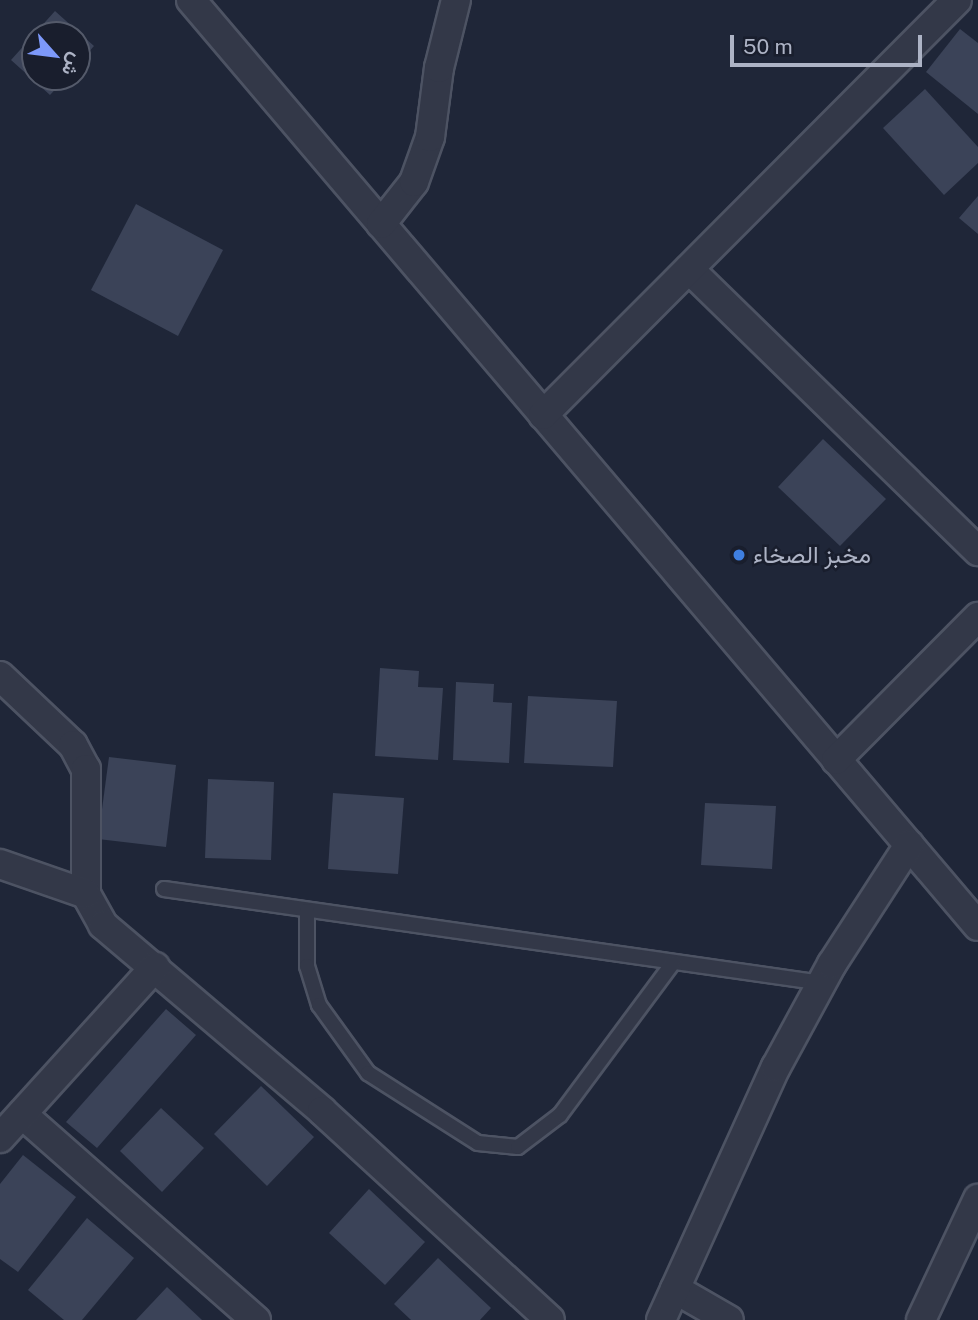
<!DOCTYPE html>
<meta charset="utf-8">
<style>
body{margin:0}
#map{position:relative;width:978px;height:1320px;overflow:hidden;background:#1f2638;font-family:"Public Sans",Vazirmatn,sans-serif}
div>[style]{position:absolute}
.building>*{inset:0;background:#3b4358}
.roads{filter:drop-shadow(2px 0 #4d5363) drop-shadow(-2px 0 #4d5363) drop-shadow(0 2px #4d5363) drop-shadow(0 -2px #4d5363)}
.service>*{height:14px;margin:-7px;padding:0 7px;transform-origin:7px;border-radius:7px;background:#333848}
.minor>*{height:28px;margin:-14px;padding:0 14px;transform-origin:14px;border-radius:14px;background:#333848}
.dots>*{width:19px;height:19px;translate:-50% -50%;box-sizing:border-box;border:4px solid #191e2d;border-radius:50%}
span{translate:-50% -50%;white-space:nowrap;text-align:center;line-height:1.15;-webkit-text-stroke:5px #191e2d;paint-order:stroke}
.poi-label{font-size:24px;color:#adb3c5}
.left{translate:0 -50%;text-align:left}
.north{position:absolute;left:21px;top:21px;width:70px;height:70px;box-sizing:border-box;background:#191e2d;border:2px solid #545a6a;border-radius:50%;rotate:118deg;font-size:19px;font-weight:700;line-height:28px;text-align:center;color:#adb3c5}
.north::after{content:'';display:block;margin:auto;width:24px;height:32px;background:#7d99fa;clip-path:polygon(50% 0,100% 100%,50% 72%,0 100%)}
.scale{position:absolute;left:730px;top:35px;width:192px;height:32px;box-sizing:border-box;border:4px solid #adb3c5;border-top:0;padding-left:9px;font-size:21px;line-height:24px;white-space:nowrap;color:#adb3c5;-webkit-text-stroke:5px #191e2d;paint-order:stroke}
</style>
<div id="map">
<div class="building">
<div style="clip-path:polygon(55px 11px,94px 46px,77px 65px,77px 35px,35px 35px,35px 77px,67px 77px,50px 95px,11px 60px)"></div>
<div style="clip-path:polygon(960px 29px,978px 43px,978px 114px,926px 72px)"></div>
<div style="clip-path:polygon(925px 89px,978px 147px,978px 163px,944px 195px,883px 128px)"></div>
<div style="clip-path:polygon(978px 196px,978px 234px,959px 218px)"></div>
<div style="clip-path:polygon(136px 204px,223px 250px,178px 336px,91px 290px)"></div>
<div style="clip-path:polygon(823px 439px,886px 499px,840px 546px,778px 487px)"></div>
<div style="clip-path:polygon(380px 668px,419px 671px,418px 687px,443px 688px,438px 760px,375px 756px)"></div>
<div style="clip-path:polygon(456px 682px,494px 684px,493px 702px,512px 703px,509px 763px,453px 760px)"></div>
<div style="clip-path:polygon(528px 696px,617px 701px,613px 767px,524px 763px)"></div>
<div style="clip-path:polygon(109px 757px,176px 765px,166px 847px,98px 839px)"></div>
<div style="clip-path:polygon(208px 779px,274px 782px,271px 860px,205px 858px)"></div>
<div style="clip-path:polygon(333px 793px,404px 798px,398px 874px,328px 869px)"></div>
<div style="clip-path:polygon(705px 803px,776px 806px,772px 869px,701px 865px)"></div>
<div style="clip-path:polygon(166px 1009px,196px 1035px,97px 1148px,66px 1122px)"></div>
<div style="clip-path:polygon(261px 1086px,314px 1137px,267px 1186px,214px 1134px)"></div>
<div style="clip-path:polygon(161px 1108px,204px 1148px,162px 1192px,120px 1151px)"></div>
<div style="clip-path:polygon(23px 1155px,76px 1197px,18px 1272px,0 1259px,0 1184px)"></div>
<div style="clip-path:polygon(369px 1189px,425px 1242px,385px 1285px,329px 1233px)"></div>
<div style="clip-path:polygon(87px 1218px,134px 1258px,82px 1320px,64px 1320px,28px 1290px)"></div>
<div style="clip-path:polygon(438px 1258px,491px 1308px,480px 1320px,411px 1320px,394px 1304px)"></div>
<div style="clip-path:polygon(167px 1287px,202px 1320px,136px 1320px)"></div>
</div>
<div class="roads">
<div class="service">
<div style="left:164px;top:889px;width:666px;rotate:8.12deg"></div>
<div style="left:307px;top:911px;width:55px;rotate:90deg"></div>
<div style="left:307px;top:966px;width:41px;rotate:72.9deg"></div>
<div style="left:319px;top:1005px;width:84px;rotate:54.2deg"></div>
<div style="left:368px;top:1073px;width:130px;rotate:32.5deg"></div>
<div style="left:478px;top:1143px;width:40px;rotate:5.7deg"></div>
<div style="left:518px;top:1147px;width:53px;rotate:-37.3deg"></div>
<div style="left:560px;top:1115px;width:189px;rotate:-53.4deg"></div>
</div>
<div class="minor">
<div style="left:191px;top:0;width:1215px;rotate:49.64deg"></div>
<div style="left:381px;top:224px;width:53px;rotate:-51.8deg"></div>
<div style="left:414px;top:182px;width:48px;rotate:-70.4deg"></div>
<div style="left:430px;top:137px;width:70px;rotate:-82.6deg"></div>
<div style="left:439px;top:68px;width:70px;rotate:-76deg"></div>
<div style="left:689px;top:269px;width:404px;rotate:44.3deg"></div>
<div style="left:543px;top:415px;width:586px;rotate:-45.07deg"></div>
<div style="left:0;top:676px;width:100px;rotate:43.4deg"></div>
<div style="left:73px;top:745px;width:27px;rotate:62deg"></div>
<div style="left:86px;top:769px;width:125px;rotate:90deg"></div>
<div style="left:86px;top:894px;width:35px;rotate:61deg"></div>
<div style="left:103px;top:925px;width:287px;rotate:40.3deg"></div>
<div style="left:322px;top:1111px;width:309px;rotate:42.5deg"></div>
<div style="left:836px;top:760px;width:202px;rotate:-45.2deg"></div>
<div style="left:0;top:864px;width:91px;rotate:19.2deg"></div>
<div style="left:22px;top:1114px;width:312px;rotate:41.4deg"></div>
<div style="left:0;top:1138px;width:231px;rotate:-47.8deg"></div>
<div style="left:675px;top:1289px;width:62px;rotate:29.9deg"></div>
<div style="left:661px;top:1320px;width:278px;rotate:-65.6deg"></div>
<div style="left:776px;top:1067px;width:117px;rotate:-61.5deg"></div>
<div style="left:832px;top:964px;width:142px;rotate:-57.1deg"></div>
<div style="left:921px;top:1320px;width:134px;rotate:-64.8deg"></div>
</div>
</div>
<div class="dots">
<div style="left:739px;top:555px;background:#3f7fe0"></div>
</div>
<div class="poi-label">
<span class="left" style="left:753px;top:555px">مخبز الصخاء</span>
</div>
<div class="north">ش</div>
<div class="scale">50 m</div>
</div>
